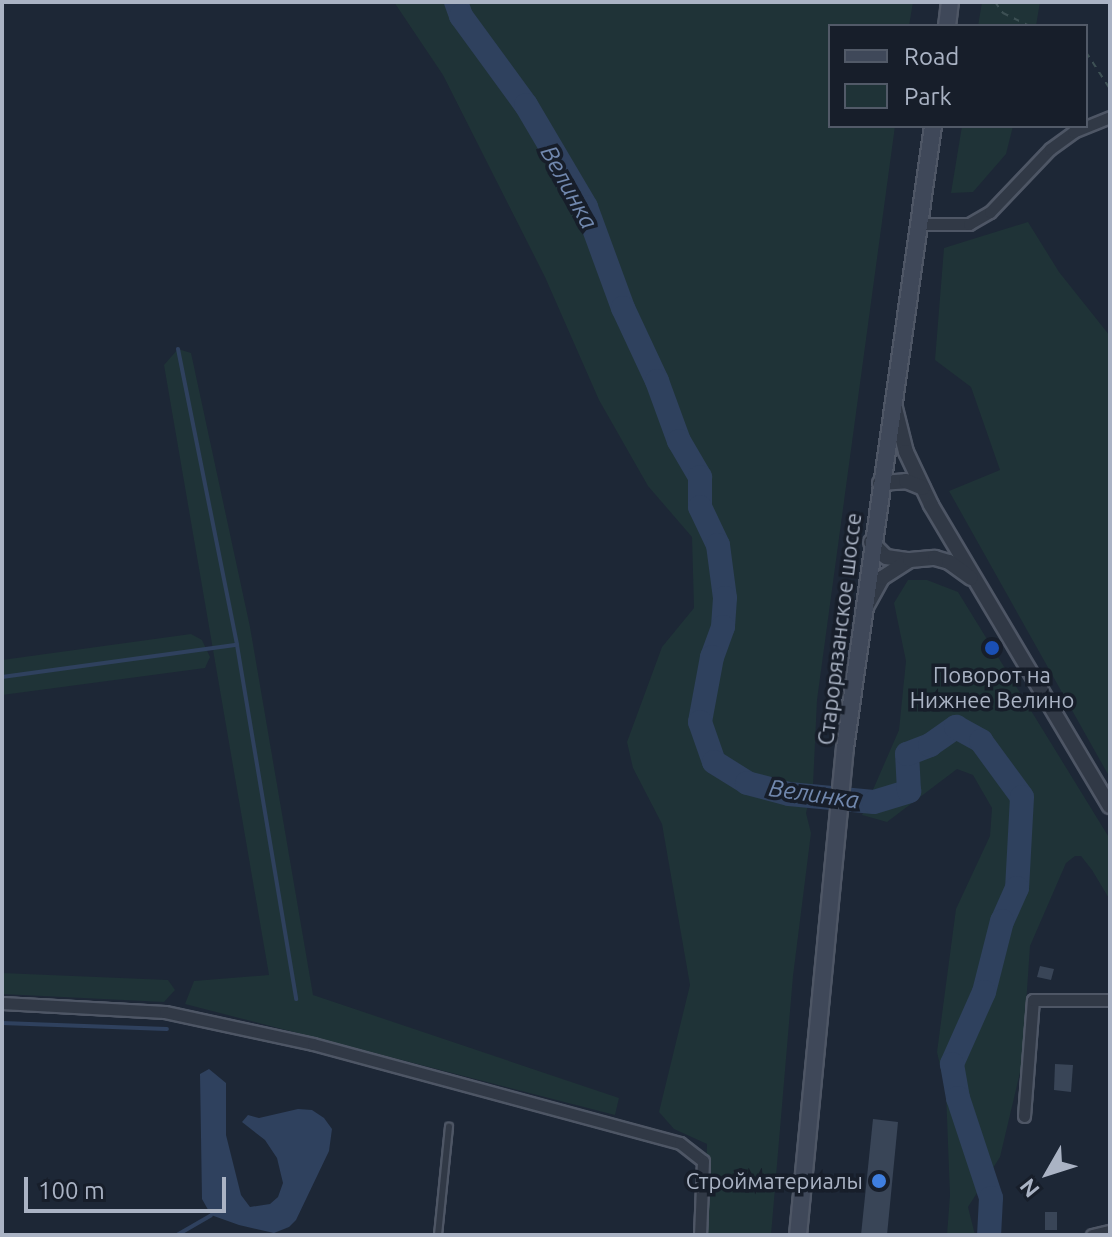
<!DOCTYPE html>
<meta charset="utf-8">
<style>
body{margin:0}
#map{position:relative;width:1112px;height:1237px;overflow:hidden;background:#1d2736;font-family:Ubuntu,sans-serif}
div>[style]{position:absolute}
.green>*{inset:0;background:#1f3337}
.water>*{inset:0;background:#2f415e}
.stream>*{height:4px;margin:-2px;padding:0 2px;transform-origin:2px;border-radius:2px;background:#2f415e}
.river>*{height:24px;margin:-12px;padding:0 12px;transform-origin:12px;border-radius:12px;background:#2f415e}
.building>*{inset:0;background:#394557}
.path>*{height:2px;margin-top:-1px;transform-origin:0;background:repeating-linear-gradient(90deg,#3d5054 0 6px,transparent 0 12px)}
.roads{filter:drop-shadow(2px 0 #4e5665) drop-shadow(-2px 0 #4e5665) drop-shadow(0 2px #4e5665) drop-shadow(0 -2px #4e5665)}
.service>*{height:6px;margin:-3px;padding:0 3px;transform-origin:3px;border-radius:3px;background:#313946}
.minor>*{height:11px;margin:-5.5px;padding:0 5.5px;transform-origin:5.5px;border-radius:5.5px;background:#313946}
.tertiary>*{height:14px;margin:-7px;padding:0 7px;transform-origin:7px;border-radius:7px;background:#313946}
.secondary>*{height:16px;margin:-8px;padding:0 8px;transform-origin:8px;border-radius:8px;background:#3f4859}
.dots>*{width:22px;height:22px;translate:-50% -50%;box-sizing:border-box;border:4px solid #171e2a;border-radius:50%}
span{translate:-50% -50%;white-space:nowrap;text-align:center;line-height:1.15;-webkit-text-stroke:7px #171e2a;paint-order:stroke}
.street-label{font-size:22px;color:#aab3c4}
.poi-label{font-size:22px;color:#aab3c4}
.right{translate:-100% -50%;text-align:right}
.water-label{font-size:24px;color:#7188ae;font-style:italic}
.frame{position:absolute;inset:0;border:4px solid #aab3c4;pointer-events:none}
.legend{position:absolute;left:828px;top:24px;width:260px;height:104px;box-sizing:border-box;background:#171e2a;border:2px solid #525a68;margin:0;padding:10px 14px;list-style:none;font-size:24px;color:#aab3c4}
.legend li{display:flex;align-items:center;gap:16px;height:40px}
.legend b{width:40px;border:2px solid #525a68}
.north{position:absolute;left:1008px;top:1133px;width:80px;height:80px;-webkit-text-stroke:6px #171e2a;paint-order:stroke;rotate:231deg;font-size:22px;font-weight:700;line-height:32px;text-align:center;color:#aab3c4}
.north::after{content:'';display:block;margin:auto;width:28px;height:36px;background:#aab3c4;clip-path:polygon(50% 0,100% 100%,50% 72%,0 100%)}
.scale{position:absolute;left:24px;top:1177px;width:202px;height:36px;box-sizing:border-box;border:4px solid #aab3c4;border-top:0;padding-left:10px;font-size:24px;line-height:28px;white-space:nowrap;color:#aab3c4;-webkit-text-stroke:6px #171e2a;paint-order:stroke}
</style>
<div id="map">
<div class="green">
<div style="clip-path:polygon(394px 2px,913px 2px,909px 26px,830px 26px,830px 126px,895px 126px,817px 700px,813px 785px,806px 813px,811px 833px,793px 976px,771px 1235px,704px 1235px,707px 1144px,674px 1129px,659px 1112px,690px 985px,662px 824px,633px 768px,627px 742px,662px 647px,694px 608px,692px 537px,648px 486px,599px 400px,545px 277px,443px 75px)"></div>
<div style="clip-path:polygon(982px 2px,1040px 2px,1036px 26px,978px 26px)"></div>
<div style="clip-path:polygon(962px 126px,1013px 126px,1006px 154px,973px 192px,951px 193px)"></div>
<div style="clip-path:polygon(1028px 222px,1059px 272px,1110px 336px,1110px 778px,949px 491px,1000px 470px,971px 387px,935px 360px,944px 248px)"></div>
<div style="clip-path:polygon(178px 349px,191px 353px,250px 627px,313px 995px,619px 1098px,615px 1115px,185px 1004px,194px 981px,269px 975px,164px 365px)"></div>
<div style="clip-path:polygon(908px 580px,927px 580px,958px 592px,1110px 839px,1110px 900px,1092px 870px,1081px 856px,1075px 856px,1066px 863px,1030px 946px,1022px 1064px,1000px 1157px,968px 1207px,975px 1235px,947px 1235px,950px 1195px,946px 1092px,937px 1052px,956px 909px,990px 836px,992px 808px,973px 775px,957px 769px,887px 822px,862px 815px,899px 730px,906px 661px,894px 603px)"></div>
<div style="clip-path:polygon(191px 634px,202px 640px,210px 657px,205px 668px,2px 695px,2px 660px)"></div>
<div style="clip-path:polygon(2px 973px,168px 980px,175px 990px,164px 1002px,2px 994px)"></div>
</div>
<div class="water">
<div style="clip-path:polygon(209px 1069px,226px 1083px,226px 1135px,241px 1195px,250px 1207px,270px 1204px,278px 1197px,283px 1183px,277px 1158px,265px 1140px,242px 1122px,248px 1115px,259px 1118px,298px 1109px,312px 1110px,324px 1118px,332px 1129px,329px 1151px,296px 1220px,289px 1227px,274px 1233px,239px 1225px,211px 1215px,202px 1199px,200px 1074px)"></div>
</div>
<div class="stream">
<div style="left:178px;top:349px;width:302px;rotate:78.7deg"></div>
<div style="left:237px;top:645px;width:359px;rotate:80.5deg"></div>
<div style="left:2px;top:677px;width:237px;rotate:-7.8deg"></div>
<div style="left:2px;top:1023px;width:165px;rotate:2.1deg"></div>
<div style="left:177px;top:1235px;width:39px;rotate:-30deg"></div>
</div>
<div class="river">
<div style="left:456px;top:2px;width:15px;rotate:70deg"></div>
<div style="left:461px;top:16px;width:110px;rotate:53.9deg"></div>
<div style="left:526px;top:105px;width:118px;rotate:59.5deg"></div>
<div style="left:586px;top:207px;width:108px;rotate:69.9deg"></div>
<div style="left:623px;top:308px;width:81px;rotate:65deg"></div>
<div style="left:657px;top:381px;width:64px;rotate:69.9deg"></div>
<div style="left:679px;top:441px;width:42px;rotate:59.7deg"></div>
<div style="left:700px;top:477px;width:30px;rotate:90deg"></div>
<div style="left:700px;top:507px;width:42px;rotate:64.7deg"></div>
<div style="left:718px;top:545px;width:53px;rotate:82.5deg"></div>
<div style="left:725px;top:598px;width:29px;rotate:94deg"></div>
<div style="left:723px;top:627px;width:32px;rotate:110deg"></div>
<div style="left:712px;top:657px;width:66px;rotate:100.5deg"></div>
<div style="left:700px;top:722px;width:42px;rotate:70.7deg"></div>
<div style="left:714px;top:762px;width:39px;rotate:32deg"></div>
<div style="left:747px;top:783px;width:43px;rotate:14.7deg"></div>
<div style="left:789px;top:794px;width:85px;rotate:5.4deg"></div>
<div style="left:874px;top:802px;width:37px;rotate:-17deg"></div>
<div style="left:909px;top:791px;width:37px;rotate:-93deg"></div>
<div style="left:907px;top:754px;width:25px;rotate:-21deg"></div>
<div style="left:930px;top:745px;width:32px;rotate:-35deg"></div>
<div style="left:956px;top:727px;width:29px;rotate:29deg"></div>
<div style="left:981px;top:741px;width:69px;rotate:53.8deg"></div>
<div style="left:1022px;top:797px;width:91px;rotate:93.1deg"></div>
<div style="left:1017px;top:888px;width:36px;rotate:114deg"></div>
<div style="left:1002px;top:921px;width:73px;rotate:104.2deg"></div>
<div style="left:984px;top:992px;width:79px;rotate:114deg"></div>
<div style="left:952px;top:1064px;width:35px;rotate:80deg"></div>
<div style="left:958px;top:1098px;width:105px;rotate:71.7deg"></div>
<div style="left:991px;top:1198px;width:37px;rotate:93deg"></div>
</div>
<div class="building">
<div style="clip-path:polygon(1040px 966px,1054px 969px,1051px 980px,1037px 977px)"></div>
<div style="clip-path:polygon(1055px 1064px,1073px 1065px,1071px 1092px,1054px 1090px)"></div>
<div style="clip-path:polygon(873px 1119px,898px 1122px,887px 1235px,861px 1235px)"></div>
<div style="clip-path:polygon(1045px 1212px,1057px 1212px,1057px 1230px,1045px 1230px)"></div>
</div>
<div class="path">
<div style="left:995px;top:2px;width:14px;rotate:54deg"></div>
<div style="left:1003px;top:13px;width:30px;rotate:26deg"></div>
<div style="left:1086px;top:52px;width:44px;rotate:57deg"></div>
</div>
<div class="roads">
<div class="service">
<div style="left:438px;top:1235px;width:109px;rotate:-84.2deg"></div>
</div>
<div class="minor">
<div style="left:919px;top:224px;width:50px"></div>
<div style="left:969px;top:224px;width:24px;rotate:-30deg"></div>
<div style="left:990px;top:212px;width:87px;rotate:-46.4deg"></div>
<div style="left:1050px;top:149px;width:29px;rotate:-36deg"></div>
<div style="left:1073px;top:132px;width:40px;rotate:-22deg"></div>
<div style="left:2px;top:1003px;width:163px;rotate:3.2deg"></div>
<div style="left:165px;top:1012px;width:151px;rotate:12.2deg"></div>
<div style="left:313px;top:1044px;width:380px;rotate:15.1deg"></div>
<div style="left:680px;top:1143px;width:29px;rotate:38deg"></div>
<div style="left:703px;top:1161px;width:74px;rotate:92.3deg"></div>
<div style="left:1024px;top:1116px;width:116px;rotate:-85.6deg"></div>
<div style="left:1033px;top:1000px;width:77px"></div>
<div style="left:1092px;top:1235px;width:18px;rotate:-13deg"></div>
</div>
<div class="tertiary">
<div style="left:895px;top:408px;width:45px;rotate:76deg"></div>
<div style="left:906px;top:452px;width:59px;rotate:64.7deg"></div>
<div style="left:931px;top:505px;width:350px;rotate:59.3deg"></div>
<div style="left:880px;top:483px;width:26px;rotate:-4deg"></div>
<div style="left:906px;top:481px;width:18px;rotate:22deg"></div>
<div style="left:871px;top:542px;width:21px;rotate:45deg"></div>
<div style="left:886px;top:557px;width:21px;rotate:8deg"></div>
<div style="left:867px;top:605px;width:31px;rotate:-61deg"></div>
<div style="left:882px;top:578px;width:33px;rotate:-33deg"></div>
<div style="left:910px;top:560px;width:25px;rotate:-5deg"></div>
<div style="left:935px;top:558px;width:15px;rotate:16deg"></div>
<div style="left:949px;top:562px;width:27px;rotate:36deg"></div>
</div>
<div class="secondary">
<div style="left:947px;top:26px;width:24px;rotate:-83deg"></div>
<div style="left:798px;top:1235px;width:489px;rotate:-84.5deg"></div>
<div style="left:845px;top:748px;width:628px;rotate:-81.95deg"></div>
</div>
</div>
<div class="dots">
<div style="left:992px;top:648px;background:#1a4fb4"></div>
<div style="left:879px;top:1181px;background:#3f7fe0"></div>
</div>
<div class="street-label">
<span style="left:839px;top:629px;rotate:-83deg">Старорязанское шоссе</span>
</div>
<div class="poi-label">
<span style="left:992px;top:687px">Поворот на<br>Нижнее Велино</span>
<span class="right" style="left:863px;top:1181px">Стройматериалы</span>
</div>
<div class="water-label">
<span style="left:569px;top:187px;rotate:61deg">Велинка</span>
<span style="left:814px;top:794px;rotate:8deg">Велинка</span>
</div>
<div class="frame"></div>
<ul class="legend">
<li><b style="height:10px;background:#3f4859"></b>Road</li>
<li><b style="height:22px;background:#1f3337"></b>Park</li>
</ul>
<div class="north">N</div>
<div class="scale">100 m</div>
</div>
